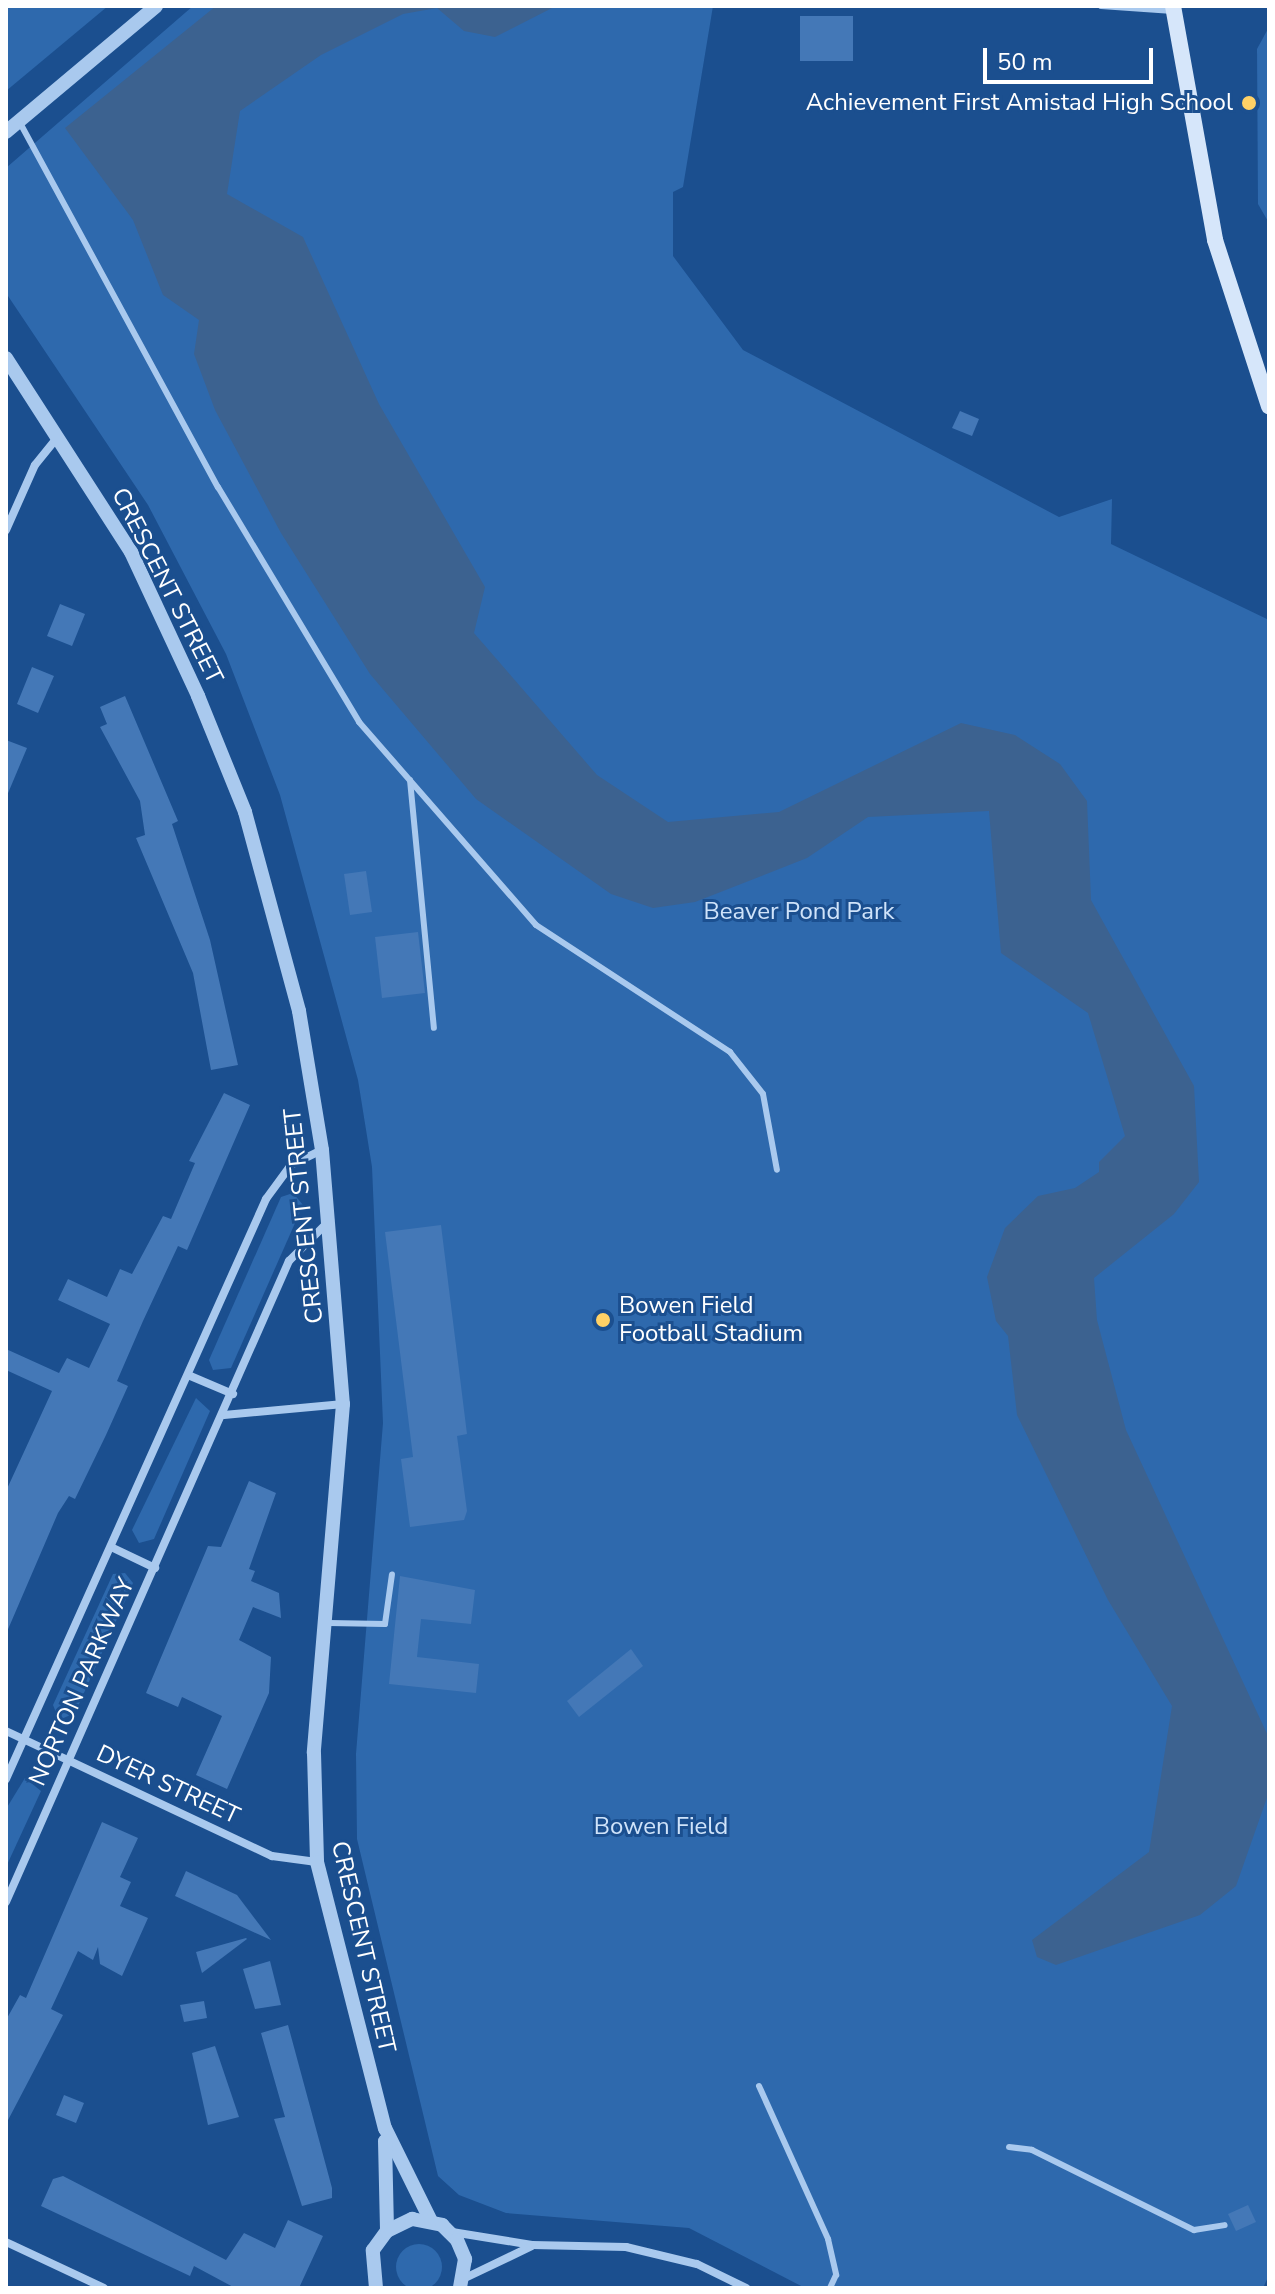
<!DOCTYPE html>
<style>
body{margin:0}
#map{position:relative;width:1275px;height:2294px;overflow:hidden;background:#1b4f8f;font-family:"Nunito Sans",sans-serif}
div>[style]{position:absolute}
.green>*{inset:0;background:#2e69ad}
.round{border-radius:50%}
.water>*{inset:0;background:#3c6290}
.building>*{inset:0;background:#4478b7}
.service>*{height:6px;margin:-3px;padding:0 3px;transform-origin:3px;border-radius:3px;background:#a9c9ee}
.minor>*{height:8px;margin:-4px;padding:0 4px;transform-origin:4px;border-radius:4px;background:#a9c9ee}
.tertiary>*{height:14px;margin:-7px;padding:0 7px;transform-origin:7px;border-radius:7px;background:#a9c9ee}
.secondary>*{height:16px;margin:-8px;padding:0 8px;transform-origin:8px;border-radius:8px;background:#d6e6fa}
.dots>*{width:22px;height:22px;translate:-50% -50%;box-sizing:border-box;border:4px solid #1b4f8f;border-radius:50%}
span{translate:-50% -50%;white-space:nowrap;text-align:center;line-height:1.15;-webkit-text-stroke:6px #1b4f8f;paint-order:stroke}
.poi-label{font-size:24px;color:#fff}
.right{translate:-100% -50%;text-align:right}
.left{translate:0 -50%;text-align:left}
.street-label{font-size:24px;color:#fff}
.park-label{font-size:24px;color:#cfe3fa}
.frame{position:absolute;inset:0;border:8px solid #fff;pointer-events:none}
.scale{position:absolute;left:983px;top:48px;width:170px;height:36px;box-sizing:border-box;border:4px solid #fff;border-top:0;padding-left:10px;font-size:24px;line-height:28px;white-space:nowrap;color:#fff;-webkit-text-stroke:6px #1b4f8f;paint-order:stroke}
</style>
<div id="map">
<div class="green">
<div style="clip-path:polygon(6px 6px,108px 6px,6px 91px)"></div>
<div style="clip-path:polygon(193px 6px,713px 6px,683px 187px,673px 192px,673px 256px,743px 350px,1059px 517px,1112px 499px,1111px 544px,1269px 620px,1269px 2275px,1263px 2288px,805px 2288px,689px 2228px,506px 2213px,459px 2195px,438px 2176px,357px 1839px,356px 1754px,383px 1423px,372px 1167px,358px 1080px,280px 795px,226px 654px,148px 505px,6px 293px,6px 168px)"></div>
<div style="clip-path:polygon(1269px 27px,1269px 223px,1258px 204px,1257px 49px)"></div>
<div style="clip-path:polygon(293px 1193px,303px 1205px,231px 1368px,213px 1370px,209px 1360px,281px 1197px)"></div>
<div style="clip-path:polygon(196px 1398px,210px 1411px,154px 1539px,139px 1543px,132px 1530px)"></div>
<div style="clip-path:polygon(125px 1573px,133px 1583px,75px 1713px,59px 1720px,53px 1705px,113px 1574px)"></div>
<div style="clip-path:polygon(25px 1778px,41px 1791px,6px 1867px,6px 1809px)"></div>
<div class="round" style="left:396px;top:2244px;width:46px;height:46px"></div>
</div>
<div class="water">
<div style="clip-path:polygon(216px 6px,556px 6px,495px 37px,464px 31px,437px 8px,403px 14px,321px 55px,240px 111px,227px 194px,303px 237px,379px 404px,485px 587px,474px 633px,597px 775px,668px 822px,779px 812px,961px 723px,1015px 735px,1060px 764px,1087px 801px,1091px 900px,1194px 1086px,1199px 1182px,1174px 1214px,1094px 1278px,1097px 1320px,1126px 1430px,1269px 1738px,1269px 1792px,1236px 1886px,1200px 1915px,1056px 1965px,1037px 1957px,1032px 1940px,1149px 1852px,1172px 1706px,1108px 1600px,1017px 1415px,1008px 1336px,996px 1321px,987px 1277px,1005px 1228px,1038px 1196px,1075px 1188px,1099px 1172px,1099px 1162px,1125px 1136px,1088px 1013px,1001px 953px,989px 811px,868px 817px,807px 858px,695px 902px,653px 908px,611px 894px,476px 799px,370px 674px,281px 533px,215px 410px,194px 354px,199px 320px,163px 295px,133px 220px,65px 128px)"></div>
</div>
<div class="building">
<div style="clip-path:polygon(800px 16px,853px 16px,853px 61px,800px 61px)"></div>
<div style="clip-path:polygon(960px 411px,979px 419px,972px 436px,952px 428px)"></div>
<div style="clip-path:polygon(60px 604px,85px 614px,72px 646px,47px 636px)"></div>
<div style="clip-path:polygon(32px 667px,54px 676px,38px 713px,17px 704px)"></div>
<div style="clip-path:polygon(125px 696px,178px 821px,172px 824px,210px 940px,238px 1065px,211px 1070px,193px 973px,136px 838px,145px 835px,140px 801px,100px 727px,107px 724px,100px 707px)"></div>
<div style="clip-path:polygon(6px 740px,27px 748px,6px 798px)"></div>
<div style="clip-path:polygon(366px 871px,372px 912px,350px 915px,344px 874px)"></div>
<div style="clip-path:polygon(418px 932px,425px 993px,382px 998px,375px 937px)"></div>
<div style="clip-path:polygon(224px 1093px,250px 1105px,187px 1250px,178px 1246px,143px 1321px,117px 1381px,128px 1386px,106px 1435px,75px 1499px,69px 1496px,58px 1513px,6px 1634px,6px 1491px,52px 1391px,6px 1370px,6px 1349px,59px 1373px,67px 1358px,89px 1368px,110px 1324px,58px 1300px,68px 1279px,107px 1297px,120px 1269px,132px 1274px,163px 1216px,171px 1219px,195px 1163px,189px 1161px)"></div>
<div style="clip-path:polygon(441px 1225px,467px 1434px,457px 1436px,467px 1511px,464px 1520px,410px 1527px,401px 1459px,413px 1457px,385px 1232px)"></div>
<div style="clip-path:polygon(249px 1481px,276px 1493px,249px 1569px,255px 1571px,251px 1581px,279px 1593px,281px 1618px,253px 1607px,239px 1640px,271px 1657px,269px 1693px,227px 1789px,196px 1775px,222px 1716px,182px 1697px,178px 1707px,146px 1693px,208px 1546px,221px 1547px)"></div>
<div style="clip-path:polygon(400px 1576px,475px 1590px,471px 1624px,421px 1619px,417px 1657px,479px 1664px,476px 1693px,389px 1684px)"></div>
<div style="clip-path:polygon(631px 1649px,643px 1666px,579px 1717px,567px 1701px)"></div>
<div style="clip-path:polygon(102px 1822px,138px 1838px,120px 1877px,131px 1882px,120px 1906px,148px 1918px,122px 1976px,100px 1964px,98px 1947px,93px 1960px,78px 1951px,51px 2009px,63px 2015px,6px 2124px,6px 2020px,20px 1995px,26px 1998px)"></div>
<div style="clip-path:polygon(186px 1871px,237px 1895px,271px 1940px,175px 1896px)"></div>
<div style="clip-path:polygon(246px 1938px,247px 1939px,202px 1973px,196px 1952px)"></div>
<div style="clip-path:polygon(270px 1961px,281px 2005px,255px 2009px,243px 1969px)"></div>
<div style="clip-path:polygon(204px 2001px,207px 2018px,184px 2022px,180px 2005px)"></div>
<div style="clip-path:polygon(288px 2025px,332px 2188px,332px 2198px,302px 2206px,274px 2119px,285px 2117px,261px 2033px)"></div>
<div style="clip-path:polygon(215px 2046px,239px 2117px,208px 2125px,192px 2053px)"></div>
<div style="clip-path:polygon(64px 2095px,84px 2103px,76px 2123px,56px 2115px)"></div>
<div style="clip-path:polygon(63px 2176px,226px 2260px,244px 2233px,275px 2248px,288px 2220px,323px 2236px,299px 2288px,235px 2288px,194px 2266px,190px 2276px,41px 2206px,53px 2179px)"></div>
<div style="clip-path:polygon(1248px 2205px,1256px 2222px,1236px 2231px,1228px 2214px)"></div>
</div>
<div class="service">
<div style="left:1101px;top:6px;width:72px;rotate:4deg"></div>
<div style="left:19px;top:121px;width:417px;rotate:61.5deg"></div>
<div style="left:218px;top:487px;width:274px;rotate:59deg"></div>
<div style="left:359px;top:722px;width:269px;rotate:48.9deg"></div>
<div style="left:536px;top:925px;width:232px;rotate:33.2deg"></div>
<div style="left:730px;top:1052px;width:53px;rotate:51.8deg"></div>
<div style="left:763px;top:1094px;width:77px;rotate:79.6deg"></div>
<div style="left:410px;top:780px;width:249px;rotate:84.5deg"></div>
<div style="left:329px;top:1623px;width:56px;rotate:1deg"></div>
<div style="left:385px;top:1624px;width:50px;rotate:-82deg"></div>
<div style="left:759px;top:2086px;width:168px;rotate:65.7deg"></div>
<div style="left:828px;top:2239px;width:37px;rotate:77deg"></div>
<div style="left:836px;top:2275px;width:14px;rotate:115deg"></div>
<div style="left:1009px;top:2147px;width:23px;rotate:7deg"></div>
<div style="left:1032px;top:2150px;width:181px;rotate:26.3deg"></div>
<div style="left:1194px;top:2230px;width:31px;rotate:-9deg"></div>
</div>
<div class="minor">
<div style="left:6px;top:530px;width:71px;rotate:-66deg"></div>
<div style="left:35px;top:465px;width:36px;rotate:-51deg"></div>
<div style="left:188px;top:1375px;width:49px;rotate:22.9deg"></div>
<div style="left:224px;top:1415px;width:120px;rotate:-5.3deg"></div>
<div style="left:111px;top:1547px;width:49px;rotate:25.5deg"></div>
<div style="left:6px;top:1731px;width:294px;rotate:25.2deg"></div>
<div style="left:272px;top:1856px;width:45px;rotate:7.6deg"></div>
<div style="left:6px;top:1779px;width:636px;rotate:-65.85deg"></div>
<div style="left:266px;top:1199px;width:42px;rotate:-53.7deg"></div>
<div style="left:291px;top:1165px;width:34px;rotate:-26deg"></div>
<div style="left:6px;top:1902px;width:701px;rotate:-66.18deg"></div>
<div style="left:289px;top:1261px;width:58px;rotate:-45deg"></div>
<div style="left:452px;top:2232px;width:81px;rotate:9.2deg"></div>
<div style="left:532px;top:2245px;width:94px;rotate:1.2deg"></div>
<div style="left:626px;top:2247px;width:73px;rotate:13.5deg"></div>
<div style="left:697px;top:2264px;width:55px;rotate:26.1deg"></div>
<div style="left:6px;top:2242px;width:108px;rotate:25.1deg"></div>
<div style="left:463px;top:2279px;width:76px;rotate:-25.6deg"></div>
</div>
<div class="tertiary">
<div style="left:6px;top:132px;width:196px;rotate:-40deg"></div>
<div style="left:6px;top:358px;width:231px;rotate:57.2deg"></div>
<div style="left:131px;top:552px;width:159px;rotate:65deg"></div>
<div style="left:198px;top:696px;width:125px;rotate:67.9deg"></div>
<div style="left:245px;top:812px;width:206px;rotate:74.8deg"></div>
<div style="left:299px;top:1011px;width:141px;rotate:80.6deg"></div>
<div style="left:322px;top:1150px;width:255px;rotate:85.3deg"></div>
<div style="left:343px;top:1404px;width:350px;rotate:94.8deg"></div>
<div style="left:314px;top:1753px;width:109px;rotate:88.4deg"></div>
<div style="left:317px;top:1862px;width:275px;rotate:75.7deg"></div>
<div style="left:385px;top:2128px;width:104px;rotate:63.7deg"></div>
<div style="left:385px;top:2141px;width:90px;rotate:88.7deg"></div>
<div style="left:376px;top:2288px;width:38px;rotate:-95deg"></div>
<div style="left:373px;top:2250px;width:24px;rotate:-54deg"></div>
<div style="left:387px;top:2231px;width:28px;rotate:-26deg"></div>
<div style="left:412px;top:2219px;width:31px;rotate:11deg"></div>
<div style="left:442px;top:2225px;width:21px;rotate:45deg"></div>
<div style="left:457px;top:2240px;width:21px;rotate:67deg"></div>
<div style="left:465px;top:2259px;width:29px;rotate:100deg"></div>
</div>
<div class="secondary">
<div style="left:1173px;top:6px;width:238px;rotate:79.8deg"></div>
<div style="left:1215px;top:240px;width:175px;rotate:72deg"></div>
</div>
<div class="dots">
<div style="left:1249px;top:103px;background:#ffd166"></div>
<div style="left:603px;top:1320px;background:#ffd166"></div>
</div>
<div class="poi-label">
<span class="right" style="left:1233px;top:103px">Achievement First Amistad High School</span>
<span class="left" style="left:619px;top:1320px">Bowen Field<br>Football Stadium</span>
</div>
<div class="street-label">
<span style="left:167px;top:586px;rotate:63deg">CRESCENT STREET</span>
<span style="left:304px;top:1216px;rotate:-96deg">CRESCENT STREET</span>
<span style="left:82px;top:1682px;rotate:-66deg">NORTON PARKWAY</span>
<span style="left:168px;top:1785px;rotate:25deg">DYER STREET</span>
<span style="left:363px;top:1947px;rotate:77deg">CRESCENT STREET</span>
</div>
<div class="park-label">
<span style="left:799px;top:912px">Beaver Pond Park</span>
<span style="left:661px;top:1827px">Bowen Field</span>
</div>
<div class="frame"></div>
<div class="scale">50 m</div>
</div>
